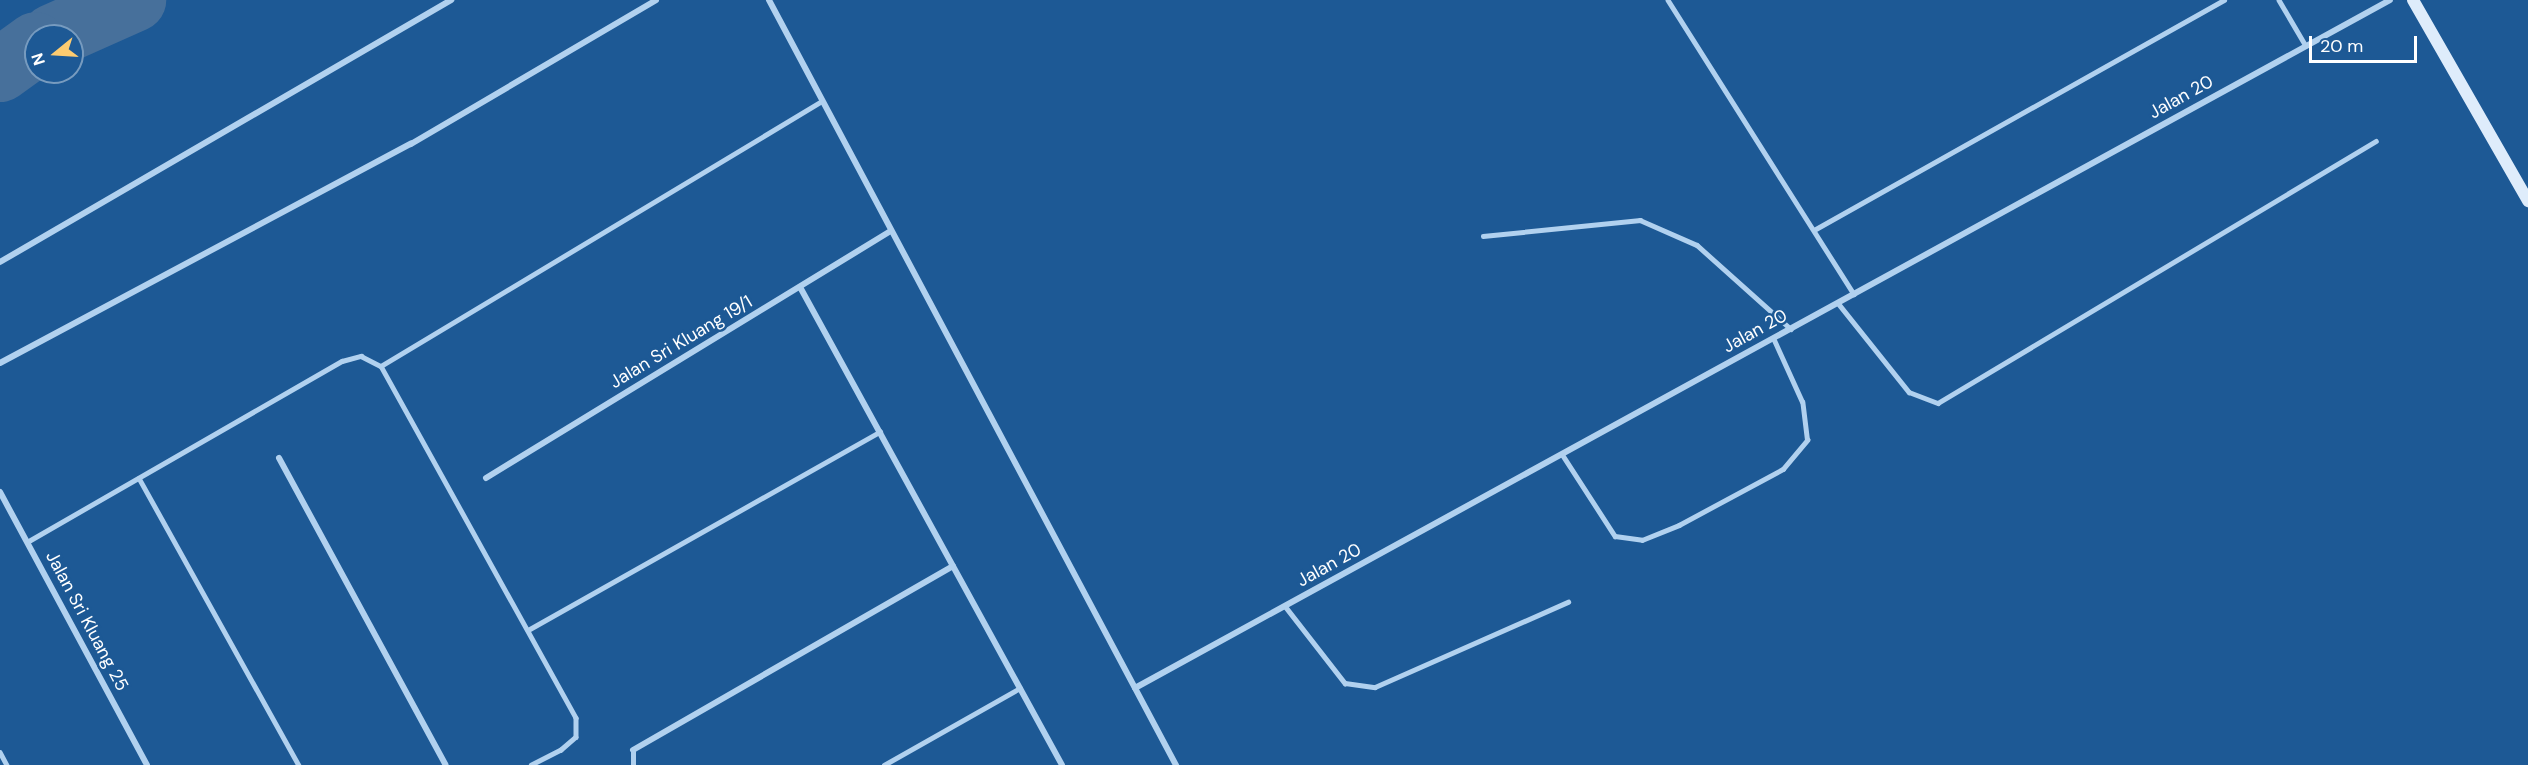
<!DOCTYPE html>
<style>
body{margin:0}
#map{position:relative;width:2528px;height:765px;overflow:hidden;background:#1d5995;font-family:"DM Sans",sans-serif}
div>[style]{position:absolute}
.river>*{height:64px;margin:-32px;padding:0 32px;transform-origin:32px;border-radius:32px;background:#47709b}
.lane>*{height:4.5px;margin:-2.25px;padding:0 2.25px;transform-origin:2.25px;border-radius:2.25px;background:#b1d1ef}
.street>*{height:6px;margin:-3px;padding:0 3px;transform-origin:3px;border-radius:3px;background:#b1d1ef}
.secondary>*{height:12px;margin:-6px;padding:0 6px;transform-origin:6px;border-radius:6px;background:#deecfb}
span{translate:-50% -50%;white-space:nowrap;text-align:center;line-height:1.15;-webkit-text-stroke:5px #1d5995;paint-order:stroke}
.street-label{font-size:18px;color:#fff}
.north{position:absolute;left:24px;top:24px;width:60px;height:60px;box-sizing:border-box;background:#1d5995;border:2px solid #779bbf;border-radius:50%;rotate:252deg;font-size:16px;font-weight:700;line-height:24px;text-align:center;color:#fff}
.north::after{content:'';display:block;margin:auto;width:21px;height:27px;background:#fecc70;clip-path:polygon(50% 0,100% 100%,50% 72%,0 100%)}
.scale{position:absolute;left:2309px;top:36px;width:108px;height:27px;box-sizing:border-box;border:3px solid #fff;border-top:0;padding-left:8px;font-size:18px;line-height:21px;white-space:nowrap;color:#fff;-webkit-text-stroke:4px #1d5995;paint-order:stroke}
</style>
<div id="map">
<div class="river">
<div style="left:53px;top:36px;width:89px;rotate:-24deg"></div>
<div style="left:0;top:70px;width:44px;rotate:-35.8deg"></div>
</div>
<div class="lane">
<div style="left:1668px;top:0;width:348px;rotate:57.7deg"></div>
<div style="left:2279px;top:0;width:53px;rotate:59.6deg"></div>
<div style="left:1814px;top:230px;width:470px;rotate:-29.3deg"></div>
<div style="left:1483px;top:236px;width:158px;rotate:-5.8deg"></div>
<div style="left:1640px;top:220px;width:62px;rotate:23.7deg"></div>
<div style="left:1697px;top:245px;width:126px;rotate:41.8deg"></div>
<div style="left:1838px;top:303px;width:114px;rotate:51.4deg"></div>
<div style="left:1909px;top:392px;width:31px;rotate:21deg"></div>
<div style="left:1938px;top:403px;width:510px;rotate:-30.89deg"></div>
<div style="left:381px;top:366px;width:514px;rotate:-31deg"></div>
<div style="left:1562px;top:454px;width:98px;rotate:57.1deg"></div>
<div style="left:1615px;top:536px;width:27px;rotate:8deg"></div>
<div style="left:1642px;top:540px;width:40px;rotate:-22deg"></div>
<div style="left:1679px;top:525px;width:118px;rotate:-28.3deg"></div>
<div style="left:1783px;top:469px;width:38px;rotate:-50deg"></div>
<div style="left:1807px;top:440px;width:38px;rotate:-97deg"></div>
<div style="left:1802px;top:402px;width:70px;rotate:-114.4deg"></div>
<div style="left:139px;top:478px;width:329px;rotate:60.9deg"></div>
<div style="left:27px;top:542px;width:363px;rotate:-29.9deg"></div>
<div style="left:342px;top:361px;width:20px;rotate:-15deg"></div>
<div style="left:361px;top:356px;width:22px;rotate:27deg"></div>
<div style="left:381px;top:366px;width:402px;rotate:61deg"></div>
<div style="left:576px;top:718px;width:19px;rotate:90deg"></div>
<div style="left:576px;top:737px;width:20px;rotate:139deg"></div>
<div style="left:561px;top:750px;width:33px;rotate:153deg"></div>
<div style="left:1285px;top:606px;width:98px;rotate:52.1deg"></div>
<div style="left:1345px;top:683px;width:30px;rotate:8deg"></div>
<div style="left:1375px;top:687px;width:211px;rotate:-23.8deg"></div>
<div style="left:528px;top:630px;width:404px;rotate:-29.4deg"></div>
<div style="left:0;top:752px;width:15px;rotate:62deg"></div>
<div style="left:633px;top:765px;width:15px;rotate:-90deg"></div>
<div style="left:884px;top:765px;width:156px;rotate:-29.5deg"></div>
</div>
<div class="street">
<div style="left:769px;top:0;width:867px;rotate:61.99deg"></div>
<div style="left:0;top:262px;width:522px;rotate:-30.15deg"></div>
<div style="left:800px;top:287px;width:545px;rotate:61.27deg"></div>
<div style="left:0;top:363px;width:466px;rotate:-28.1deg"></div>
<div style="left:411px;top:144px;width:284px;rotate:-30.4deg"></div>
<div style="left:279px;top:458px;width:349px;rotate:61.5deg"></div>
<div style="left:486px;top:478px;width:474px;rotate:-31.4deg"></div>
<div style="left:0;top:492px;width:310px;rotate:61.7deg"></div>
<div style="left:1135px;top:688px;width:1431px;rotate:-28.73deg"></div>
<div style="left:633px;top:750px;width:369px;rotate:-29.9deg"></div>
</div>
<div class="secondary">
<div style="left:2413px;top:0;width:232px;rotate:60.2deg"></div>
</div>
<div class="street-label">
<span style="left:2181px;top:97px;rotate:-29deg">Jalan 20</span>
<span style="left:1755px;top:331px;rotate:-29deg">Jalan 20</span>
<span style="left:681px;top:342px;rotate:-31deg">Jalan Sri Kluang 19/1</span>
<span style="left:1329px;top:565px;rotate:-29deg">Jalan 20</span>
<span style="left:87px;top:621px;rotate:62deg">Jalan Sri Kluang 25</span>
</div>
<div class="north">N</div>
<div class="scale">20 m</div>
</div>
